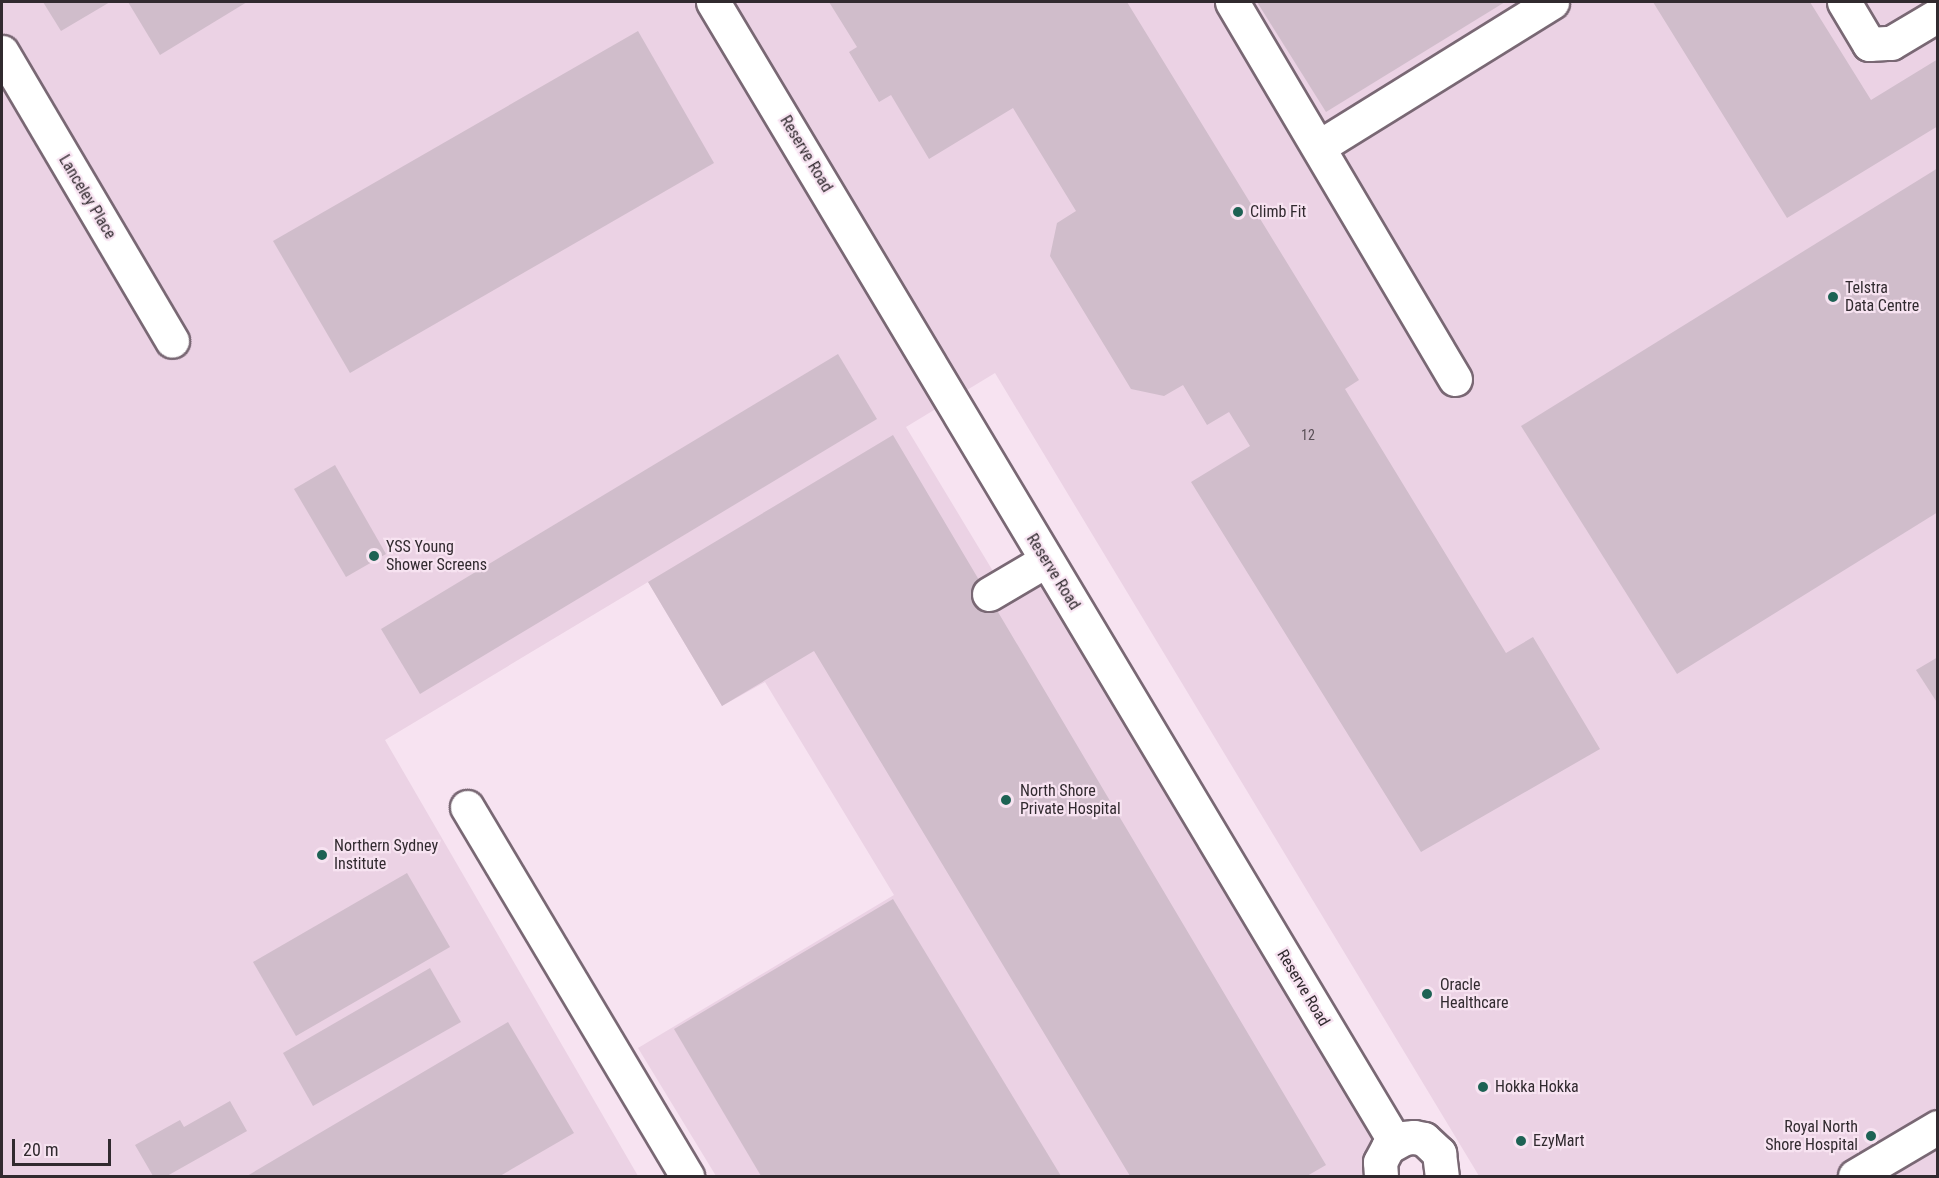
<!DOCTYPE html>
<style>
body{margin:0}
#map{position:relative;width:1939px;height:1178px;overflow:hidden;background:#f7e3f1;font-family:"Roboto Condensed",sans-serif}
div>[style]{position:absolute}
.built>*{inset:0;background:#ebd2e4}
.building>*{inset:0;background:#d0bdcb}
.roads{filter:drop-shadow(2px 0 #796874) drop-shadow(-2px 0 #796874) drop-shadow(0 2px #796874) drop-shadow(0 -2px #796874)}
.minor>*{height:33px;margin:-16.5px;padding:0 16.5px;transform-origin:16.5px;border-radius:16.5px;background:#fff}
.dots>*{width:16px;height:16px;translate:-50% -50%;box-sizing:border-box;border:3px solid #f7e3f1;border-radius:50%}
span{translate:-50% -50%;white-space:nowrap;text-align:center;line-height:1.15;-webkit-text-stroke:4.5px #f7e3f1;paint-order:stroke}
.number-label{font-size:14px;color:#594f56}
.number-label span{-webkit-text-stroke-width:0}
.street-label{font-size:16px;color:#312a2f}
.poi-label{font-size:16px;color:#312a2f}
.left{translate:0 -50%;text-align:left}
.right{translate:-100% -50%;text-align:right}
.frame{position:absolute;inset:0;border:3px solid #312a2f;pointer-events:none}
.scale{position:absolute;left:12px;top:1139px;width:99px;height:27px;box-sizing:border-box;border:3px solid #312a2f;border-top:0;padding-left:8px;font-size:18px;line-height:21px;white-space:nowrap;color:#312a2f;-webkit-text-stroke:4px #f7e3f1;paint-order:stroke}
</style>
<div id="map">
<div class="built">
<div style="clip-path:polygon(2px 2px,1937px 2px,1937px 1176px,1479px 1176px,995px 373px,906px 427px,1011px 601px,1048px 580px,1393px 1176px,716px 1176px,638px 1048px,894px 895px,765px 682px,722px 706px,648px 582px,385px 740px,638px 1176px,2px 1176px)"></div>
</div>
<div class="building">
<div style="clip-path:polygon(43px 2px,110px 2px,61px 31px)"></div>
<div style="clip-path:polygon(128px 2px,247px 2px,160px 55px)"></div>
<div style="clip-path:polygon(829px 2px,1127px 2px,1359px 380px,1345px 389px,1506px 653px,1533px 637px,1600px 749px,1421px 852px,1191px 482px,1250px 446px,1229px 412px,1207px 425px,1183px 385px,1164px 396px,1131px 389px,1050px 256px,1057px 223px,1076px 211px,1013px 108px,929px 159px,891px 95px,879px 102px,849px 52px,857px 47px)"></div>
<div style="clip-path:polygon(1257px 2px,1505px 2px,1326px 112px)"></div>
<div style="clip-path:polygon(1653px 2px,1810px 2px,1871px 100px,1938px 59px,1938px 126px,1787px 218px)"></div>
<div style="clip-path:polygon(638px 31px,714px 163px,350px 373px,273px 241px)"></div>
<div style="clip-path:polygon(1938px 168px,1938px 512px,1677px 674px,1521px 426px)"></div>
<div style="clip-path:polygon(838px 354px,877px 419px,420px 694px,381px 629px)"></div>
<div style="clip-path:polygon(893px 435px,1326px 1165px,1307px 1176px,1130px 1176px,814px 651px,722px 706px,648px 582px)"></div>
<div style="clip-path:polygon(335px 465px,386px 554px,346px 577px,294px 489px)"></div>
<div style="clip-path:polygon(1938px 657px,1938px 704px,1916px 670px)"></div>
<div style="clip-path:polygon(407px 873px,450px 947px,296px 1036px,253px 962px)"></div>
<div style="clip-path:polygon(893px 899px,1061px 1176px,761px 1176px,674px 1029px)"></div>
<div style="clip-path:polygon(430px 968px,461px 1022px,313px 1106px,283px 1053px)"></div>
<div style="clip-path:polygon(508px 1022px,574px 1133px,500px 1176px,247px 1176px)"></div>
<div style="clip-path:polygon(230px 1101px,247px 1131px,167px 1176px,153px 1176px,135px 1145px,180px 1120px,184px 1127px)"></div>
</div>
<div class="roads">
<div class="minor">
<div style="left:713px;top:2px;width:1328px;rotate:59.11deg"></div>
<div style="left:1232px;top:2px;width:438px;rotate:59.4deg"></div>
<div style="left:1844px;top:2px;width:49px;rotate:59.2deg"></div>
<div style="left:1869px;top:44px;width:22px;rotate:-3deg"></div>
<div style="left:1891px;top:43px;width:55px;rotate:-30.8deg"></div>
<div style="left:2px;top:52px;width:335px;rotate:59.5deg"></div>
<div style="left:1320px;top:146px;width:273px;rotate:-31.8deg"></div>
<div style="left:989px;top:594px;width:65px;rotate:-30.5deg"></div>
<div style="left:467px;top:807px;width:430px;rotate:59.2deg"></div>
<div style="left:1381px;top:1176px;width:14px;rotate:-94deg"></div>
<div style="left:1380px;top:1162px;width:17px;rotate:-62deg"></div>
<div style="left:1388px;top:1147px;width:18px;rotate:-29deg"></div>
<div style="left:1404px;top:1138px;width:10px;rotate:-6deg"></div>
<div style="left:1414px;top:1137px;width:10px;rotate:11deg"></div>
<div style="left:1424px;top:1139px;width:21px;rotate:43deg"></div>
<div style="left:1439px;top:1153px;width:23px;rotate:83deg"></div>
<div style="left:1855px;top:1176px;width:96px;rotate:-30.6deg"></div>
</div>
</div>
<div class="dots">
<div style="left:1238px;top:212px;background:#1d6254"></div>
<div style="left:1833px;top:297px;background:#1d6254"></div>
<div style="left:374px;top:556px;background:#1d6254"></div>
<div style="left:1006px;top:800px;background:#1d6254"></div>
<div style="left:322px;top:855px;background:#1d6254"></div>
<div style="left:1427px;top:994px;background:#1d6254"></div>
<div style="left:1483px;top:1087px;background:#1d6254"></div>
<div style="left:1871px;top:1136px;background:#1d6254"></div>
<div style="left:1521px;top:1141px;background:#1d6254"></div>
</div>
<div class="number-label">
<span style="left:1308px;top:435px">12</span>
</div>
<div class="street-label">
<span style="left:806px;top:154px;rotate:59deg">Reserve Road</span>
<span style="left:87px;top:197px;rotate:59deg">Lanceley Place</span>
<span style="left:1053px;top:572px;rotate:58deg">Reserve Road</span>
<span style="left:1303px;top:988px;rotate:59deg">Reserve Road</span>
</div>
<div class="poi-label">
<span class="left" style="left:1250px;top:212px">Climb Fit</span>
<span class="left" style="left:1845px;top:297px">Telstra<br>Data Centre</span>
<span class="left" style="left:386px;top:556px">YSS Young<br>Shower Screens</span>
<span class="left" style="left:1020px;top:800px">North Shore<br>Private Hospital</span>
<span class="left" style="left:334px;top:855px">Northern Sydney<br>Institute</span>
<span class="left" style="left:1440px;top:994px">Oracle<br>Healthcare</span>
<span class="left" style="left:1495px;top:1087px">Hokka Hokka</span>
<span class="right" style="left:1858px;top:1136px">Royal North<br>Shore Hospital</span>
<span class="left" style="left:1533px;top:1141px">EzyMart</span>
</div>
<div class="frame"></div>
<div class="scale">20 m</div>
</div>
